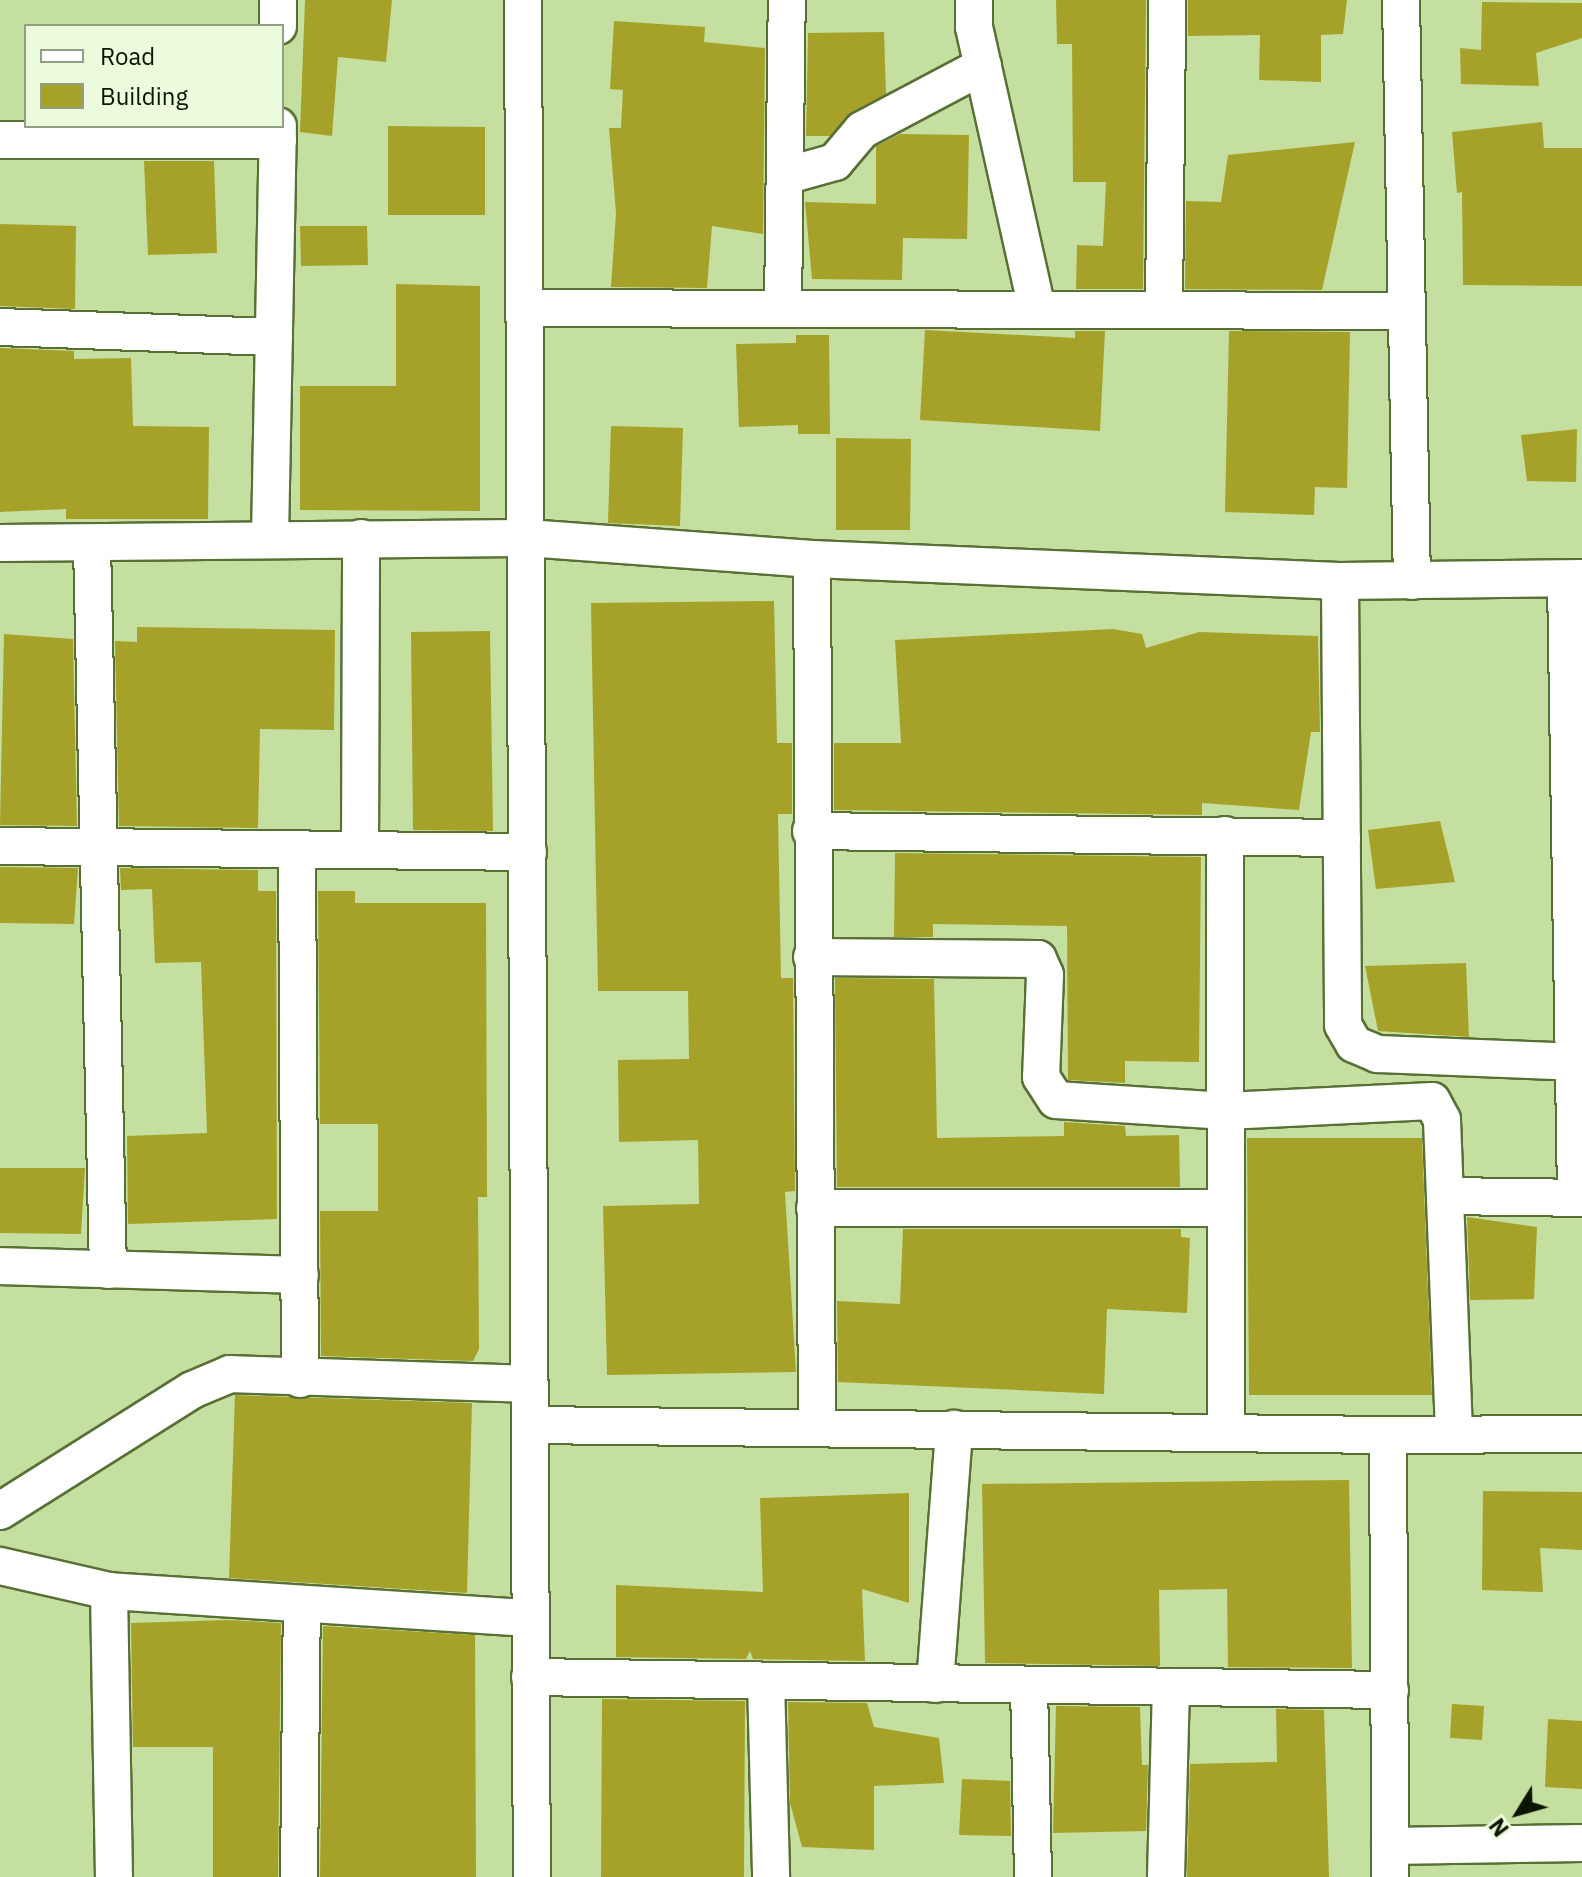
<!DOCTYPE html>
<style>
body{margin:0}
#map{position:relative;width:1582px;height:1877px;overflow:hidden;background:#c4dfa0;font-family:"IBM Plex Sans",sans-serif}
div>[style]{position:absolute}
.building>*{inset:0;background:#a6a229}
.roads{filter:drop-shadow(2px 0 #587035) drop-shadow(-2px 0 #587035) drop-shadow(0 2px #587035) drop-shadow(0 -2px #587035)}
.street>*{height:36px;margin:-18px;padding:0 18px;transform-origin:18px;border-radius:18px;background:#fff}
span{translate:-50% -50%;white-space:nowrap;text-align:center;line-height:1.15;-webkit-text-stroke:6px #ecfbdb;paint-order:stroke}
.legend{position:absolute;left:24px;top:24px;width:260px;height:104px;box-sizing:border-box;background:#ecfbdb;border:2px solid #929f84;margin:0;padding:10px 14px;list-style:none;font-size:24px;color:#0c1501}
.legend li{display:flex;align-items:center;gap:16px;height:40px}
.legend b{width:40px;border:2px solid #929f84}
.north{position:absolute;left:1478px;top:1773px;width:80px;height:80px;-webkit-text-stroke:6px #ecfbdb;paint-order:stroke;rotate:233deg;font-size:22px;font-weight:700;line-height:32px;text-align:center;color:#0c1501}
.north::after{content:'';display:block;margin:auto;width:28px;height:36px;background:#0c1501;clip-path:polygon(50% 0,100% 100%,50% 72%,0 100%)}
</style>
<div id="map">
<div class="building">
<div style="clip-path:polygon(305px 0,392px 0,386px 62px,338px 57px,332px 136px,300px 132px)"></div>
<div style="clip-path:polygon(1056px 0,1146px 0,1143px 289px,1076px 289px,1077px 245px,1103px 246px,1106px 182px,1073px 182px,1072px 44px,1057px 44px)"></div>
<div style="clip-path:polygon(1188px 0,1347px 0,1343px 34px,1321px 35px,1321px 82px,1259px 80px,1260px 35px,1188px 36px)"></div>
<div style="clip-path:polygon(1482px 2px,1582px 3px,1582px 38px,1536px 53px,1539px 86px,1461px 84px,1460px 48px,1481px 50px)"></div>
<div style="clip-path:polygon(614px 21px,705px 27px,704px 42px,765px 48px,763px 234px,712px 226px,707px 288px,611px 287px,616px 213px,609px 128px,621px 128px,623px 90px,610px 89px)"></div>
<div style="clip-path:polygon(884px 32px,886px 94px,852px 112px,830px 136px,806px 136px,808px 33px)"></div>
<div style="clip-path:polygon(1542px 122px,1544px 148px,1582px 148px,1582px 286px,1463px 285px,1462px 192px,1457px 193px,1452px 132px)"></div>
<div style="clip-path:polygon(388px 126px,485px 127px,485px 215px,388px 215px)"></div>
<div style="clip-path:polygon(900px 134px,969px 135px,967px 239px,903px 238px,902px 280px,812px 279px,805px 202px,876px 204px,876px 146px)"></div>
<div style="clip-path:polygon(1355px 142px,1322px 290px,1185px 289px,1186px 201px,1221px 202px,1228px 155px)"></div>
<div style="clip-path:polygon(144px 161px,214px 161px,217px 253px,148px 255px)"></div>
<div style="clip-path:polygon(0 224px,76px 226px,75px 309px,0 306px)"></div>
<div style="clip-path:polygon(300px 226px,367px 226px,368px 265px,301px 266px)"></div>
<div style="clip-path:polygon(396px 284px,480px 286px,480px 511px,300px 510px,300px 386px,396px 386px)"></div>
<div style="clip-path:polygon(925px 330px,1075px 338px,1075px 331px,1105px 331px,1100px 431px,920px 420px)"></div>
<div style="clip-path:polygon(1229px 331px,1350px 332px,1347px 488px,1315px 487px,1314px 515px,1225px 512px)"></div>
<div style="clip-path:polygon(796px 335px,829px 335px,830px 434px,798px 434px,798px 425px,739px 427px,736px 344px,796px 343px)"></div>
<div style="clip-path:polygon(0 348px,74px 351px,74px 359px,131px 358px,133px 426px,209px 427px,208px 519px,66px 519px,66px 509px,0 512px)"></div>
<div style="clip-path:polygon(611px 426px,683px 428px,680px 526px,608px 523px)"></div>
<div style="clip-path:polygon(1577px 429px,1576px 482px,1527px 481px,1521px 435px)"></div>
<div style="clip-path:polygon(836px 438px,911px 439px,910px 530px,836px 530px)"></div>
<div style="clip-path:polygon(774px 601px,777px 743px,792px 743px,792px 814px,778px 814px,781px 978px,793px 978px,795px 1191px,785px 1192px,796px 1372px,607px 1375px,603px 1206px,699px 1204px,698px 1140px,619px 1142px,618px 1060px,689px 1059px,688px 991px,598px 991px,591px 603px)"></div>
<div style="clip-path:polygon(137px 627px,335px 630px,334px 730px,260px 729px,258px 828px,119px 826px,115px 641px,137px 642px)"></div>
<div style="clip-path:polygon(1113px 629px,1142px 634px,1146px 648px,1199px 632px,1318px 636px,1320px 732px,1311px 732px,1299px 810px,1202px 803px,1202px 815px,834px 810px,834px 743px,901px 743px,895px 640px)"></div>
<div style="clip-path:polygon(490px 631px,493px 831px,413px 830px,411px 632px)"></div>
<div style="clip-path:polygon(4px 634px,73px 639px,77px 826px,0 825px)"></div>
<div style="clip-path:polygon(1440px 821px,1455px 882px,1376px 889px,1368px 830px)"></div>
<div style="clip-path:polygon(895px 853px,1201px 857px,1199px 1062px,1125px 1061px,1125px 1083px,1068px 1080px,1067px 926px,933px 924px,933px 937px,894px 937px)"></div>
<div style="clip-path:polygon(0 867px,78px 868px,74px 924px,0 923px)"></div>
<div style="clip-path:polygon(120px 868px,258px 870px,258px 891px,276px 891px,277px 1219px,128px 1224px,127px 1136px,207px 1133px,201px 962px,155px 963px,152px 889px,121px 890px)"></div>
<div style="clip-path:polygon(318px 891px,355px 891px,355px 903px,486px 903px,487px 1197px,478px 1197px,479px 1349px,473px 1361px,321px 1356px,320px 1211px,378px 1211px,378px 1124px,320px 1124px)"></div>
<div style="clip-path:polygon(1466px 963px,1469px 1037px,1378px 1031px,1365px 966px)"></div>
<div style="clip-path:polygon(835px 978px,934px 979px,937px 1138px,1064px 1136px,1064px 1122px,1125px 1126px,1126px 1136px,1179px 1135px,1180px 1187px,837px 1187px)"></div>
<div style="clip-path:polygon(1247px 1138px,1422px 1138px,1432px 1395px,1249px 1395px)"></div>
<div style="clip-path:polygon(0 1168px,85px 1168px,81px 1234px,0 1233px)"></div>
<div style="clip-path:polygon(1467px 1217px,1537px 1227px,1534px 1299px,1470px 1300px)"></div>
<div style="clip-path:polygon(903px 1229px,1181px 1229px,1181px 1237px,1190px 1238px,1187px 1313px,1107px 1309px,1104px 1394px,838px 1382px,837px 1301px,900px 1304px)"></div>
<div style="clip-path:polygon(235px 1395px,472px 1403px,467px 1593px,229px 1578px)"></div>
<div style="clip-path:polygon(1349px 1480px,1352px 1668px,1228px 1667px,1227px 1589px,1159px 1590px,1160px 1666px,985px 1663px,982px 1484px)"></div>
<div style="clip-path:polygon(1483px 1491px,1582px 1492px,1582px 1550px,1540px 1548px,1543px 1592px,1482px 1590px)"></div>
<div style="clip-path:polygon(909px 1493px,909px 1603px,862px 1589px,865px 1661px,753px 1659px,750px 1651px,746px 1659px,616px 1657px,616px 1585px,763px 1592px,760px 1498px)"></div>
<div style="clip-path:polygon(228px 1620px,281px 1623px,278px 1877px,213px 1877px,213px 1747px,133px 1747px,131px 1623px)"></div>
<div style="clip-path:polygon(323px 1626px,475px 1635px,476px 1877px,320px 1877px)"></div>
<div style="clip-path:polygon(602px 1699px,745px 1701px,744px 1877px,601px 1877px)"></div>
<div style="clip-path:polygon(788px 1702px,867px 1703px,874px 1727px,939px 1738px,944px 1783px,874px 1786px,874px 1850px,802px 1847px,790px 1803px)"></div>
<div style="clip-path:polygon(1452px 1704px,1484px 1706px,1482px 1740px,1450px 1738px)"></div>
<div style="clip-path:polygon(1056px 1706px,1140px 1707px,1142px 1765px,1148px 1765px,1146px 1831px,1053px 1833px)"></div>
<div style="clip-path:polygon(1276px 1709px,1324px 1710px,1329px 1877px,1187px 1877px,1190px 1764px,1277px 1762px)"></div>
<div style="clip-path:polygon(1548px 1719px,1582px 1721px,1582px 1789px,1545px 1787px)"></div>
<div style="clip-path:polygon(962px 1779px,1010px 1781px,1011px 1836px,959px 1835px)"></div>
</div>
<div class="roads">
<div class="street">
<div style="left:278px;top:0;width:26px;rotate:90deg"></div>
<div style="left:523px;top:0;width:1877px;rotate:89.73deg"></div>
<div style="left:974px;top:0;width:27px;rotate:90deg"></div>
<div style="left:974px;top:27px;width:289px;rotate:77.4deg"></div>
<div style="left:1401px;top:0;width:581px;rotate:88.92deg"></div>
<div style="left:0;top:140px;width:278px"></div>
<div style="left:785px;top:176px;width:52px;rotate:-15.6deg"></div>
<div style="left:835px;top:162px;width:42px;rotate:-49.8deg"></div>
<div style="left:862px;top:130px;width:137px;rotate:-27.9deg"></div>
<div style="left:526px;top:308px;width:881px;rotate:0.2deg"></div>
<div style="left:783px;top:309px;width:309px;rotate:-89.3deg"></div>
<div style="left:1164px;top:309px;width:309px;rotate:-89.4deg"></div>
<div style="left:0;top:327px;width:274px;rotate:2.1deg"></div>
<div style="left:270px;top:538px;width:412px;rotate:-88.9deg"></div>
<div style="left:0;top:543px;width:527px;rotate:-0.54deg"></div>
<div style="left:527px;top:538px;width:286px;rotate:4.2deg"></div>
<div style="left:812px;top:559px;width:528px;rotate:2.39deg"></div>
<div style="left:1340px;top:581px;width:242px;rotate:-0.7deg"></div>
<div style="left:92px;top:544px;width:726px;rotate:88.74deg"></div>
<div style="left:812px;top:559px;width:869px;rotate:89.67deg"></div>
<div style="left:1566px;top:579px;width:619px;rotate:89.07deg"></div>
<div style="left:1340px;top:581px;width:444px;rotate:89.6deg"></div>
<div style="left:1343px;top:1025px;width:22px;rotate:60deg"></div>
<div style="left:1354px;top:1044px;width:26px;rotate:23deg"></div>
<div style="left:1378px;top:1054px;width:196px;rotate:2.3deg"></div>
<div style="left:811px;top:831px;width:531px;rotate:0.76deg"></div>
<div style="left:1225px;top:835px;width:598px;rotate:89.9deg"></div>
<div style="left:0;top:846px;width:528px;rotate:0.65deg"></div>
<div style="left:297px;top:849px;width:530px;rotate:89.68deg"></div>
<div style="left:360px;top:850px;width:312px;rotate:-89.8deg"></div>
<div style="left:812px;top:957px;width:226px;rotate:0.5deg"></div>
<div style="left:1038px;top:959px;width:17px;rotate:66deg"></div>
<div style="left:1045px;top:975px;width:102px;rotate:92.2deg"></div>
<div style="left:1041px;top:1077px;width:27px;rotate:57deg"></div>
<div style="left:1056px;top:1100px;width:170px;rotate:3.7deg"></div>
<div style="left:1226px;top:1111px;width:206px;rotate:-2.8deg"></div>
<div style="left:1432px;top:1101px;width:21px;rotate:62deg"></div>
<div style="left:1442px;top:1120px;width:314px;rotate:87.8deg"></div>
<div style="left:1445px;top:1196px;width:137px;rotate:0.8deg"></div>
<div style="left:815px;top:1208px;width:411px"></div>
<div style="left:0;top:1266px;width:300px;rotate:1.7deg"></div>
<div style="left:530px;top:1425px;width:858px;rotate:0.67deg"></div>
<div style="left:1388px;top:1435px;width:442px;rotate:89.7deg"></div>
<div style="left:1388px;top:1435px;width:194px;rotate:-0.3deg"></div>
<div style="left:0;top:1511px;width:227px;rotate:-32.2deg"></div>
<div style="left:192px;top:1390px;width:41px;rotate:-22.8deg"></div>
<div style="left:230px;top:1374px;width:299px;rotate:1.9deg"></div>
<div style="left:0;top:1566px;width:112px;rotate:12.9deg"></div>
<div style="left:109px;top:1591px;width:422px;rotate:3.7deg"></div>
<div style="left:109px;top:1591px;width:286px;rotate:89deg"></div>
<div style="left:530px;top:1677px;width:860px;rotate:0.87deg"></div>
<div style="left:766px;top:1681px;width:196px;rotate:88.5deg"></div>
<div style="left:935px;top:1684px;width:256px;rotate:-85.7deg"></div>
<div style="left:1029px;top:1685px;width:192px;rotate:88.8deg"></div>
<div style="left:1390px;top:1846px;width:192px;rotate:-0.9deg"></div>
<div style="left:299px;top:1877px;width:272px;rotate:-89.4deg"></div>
<div style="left:1166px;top:1877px;width:190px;rotate:-88.5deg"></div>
</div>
</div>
<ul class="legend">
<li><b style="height:10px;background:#fff"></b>Road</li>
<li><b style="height:22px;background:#a6a229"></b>Building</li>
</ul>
<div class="north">N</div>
</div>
